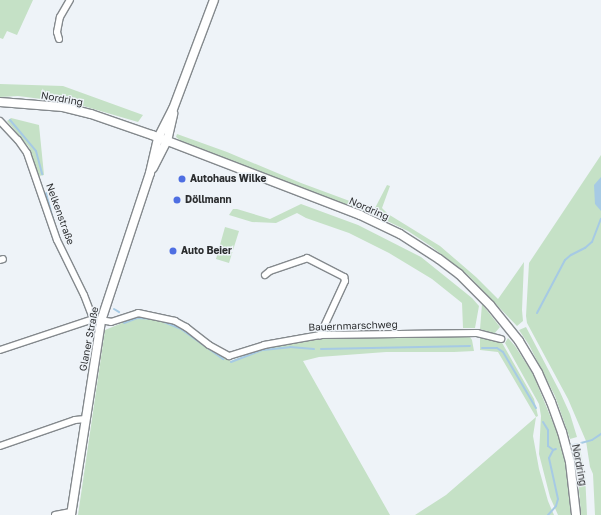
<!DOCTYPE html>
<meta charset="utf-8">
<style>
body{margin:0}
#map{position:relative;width:601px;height:515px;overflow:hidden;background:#eef3f8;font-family:"Golos Text",sans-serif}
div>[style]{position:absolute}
.green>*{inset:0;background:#c5e1c6}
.water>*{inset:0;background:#a6cae4}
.stream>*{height:2px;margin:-1px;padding:0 1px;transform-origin:1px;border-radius:1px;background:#a6cae4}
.roads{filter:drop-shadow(1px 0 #84898d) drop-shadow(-1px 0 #84898d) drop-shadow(0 1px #84898d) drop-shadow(0 -1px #84898d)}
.street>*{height:6px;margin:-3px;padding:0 3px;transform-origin:3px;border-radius:3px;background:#fff}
.secondary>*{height:8px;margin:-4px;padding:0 4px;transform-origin:4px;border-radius:4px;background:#fff}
.dots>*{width:11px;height:11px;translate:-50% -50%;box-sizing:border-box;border:2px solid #eef3f8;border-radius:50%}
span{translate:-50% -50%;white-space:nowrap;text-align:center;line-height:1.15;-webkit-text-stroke:3px #eef3f8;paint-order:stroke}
.street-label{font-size:10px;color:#2c2e30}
.poi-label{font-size:10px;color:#2c2e30;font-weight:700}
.left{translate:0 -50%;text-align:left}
</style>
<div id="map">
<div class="green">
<div style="clip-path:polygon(0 0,33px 0,17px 35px,7px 31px,3px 39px,0 38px)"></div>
<div style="clip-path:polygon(0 84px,63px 86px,143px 115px,138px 122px,73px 103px,18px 96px,0 97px)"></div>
<div style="clip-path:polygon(11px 118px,39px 125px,44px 175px,39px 176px,29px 147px,7px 121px)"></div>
<div style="clip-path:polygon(177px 134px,227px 152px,301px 183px,374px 210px,387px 185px,390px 186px,382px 208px,388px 214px,440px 246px,476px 277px,498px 299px,524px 262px,522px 310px,523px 321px,517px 326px,468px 275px,432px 247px,408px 231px,381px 218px,181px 141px,176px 137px)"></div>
<div style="clip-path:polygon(601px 155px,601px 515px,595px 515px,593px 474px,590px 467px,586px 441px,568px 399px,527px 323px,526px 316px,529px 263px)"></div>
<div style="clip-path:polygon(301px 204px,358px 225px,421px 257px,472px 298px,479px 306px,475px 328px,463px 328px,462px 303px,432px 279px,389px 253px,349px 233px,306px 218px,297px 213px,276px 223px,252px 222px,229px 215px,233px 209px,237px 209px,270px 219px)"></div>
<div style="clip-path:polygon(225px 227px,239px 231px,229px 263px,216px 259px)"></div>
<div style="clip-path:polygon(482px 304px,500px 327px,494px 334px,480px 329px)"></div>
<div style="clip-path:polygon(139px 316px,155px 318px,173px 323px,231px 361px,266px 347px,336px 337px,468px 334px,472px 340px,474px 351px,454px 352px,386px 352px,319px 357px,303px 361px,390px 515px,78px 515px,105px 330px)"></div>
<div style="clip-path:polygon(526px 327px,560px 392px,570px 414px,577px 437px,570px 439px,555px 396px,529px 345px,519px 330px)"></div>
<div style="clip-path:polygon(480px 336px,501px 341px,534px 399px,538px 416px,536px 417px,533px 436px,539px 469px,548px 501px,554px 515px,415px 515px,446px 495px,536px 417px,498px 352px,480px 350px)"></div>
<div style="clip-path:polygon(508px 338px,515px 346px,533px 374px,558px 435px,565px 462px,571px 515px,558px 515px,550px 497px,539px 454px,541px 416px,539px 404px,505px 343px)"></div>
<div style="clip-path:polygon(580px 449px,585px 473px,587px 515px,581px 515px,578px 477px,573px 451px)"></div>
</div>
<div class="water">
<div style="clip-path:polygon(601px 177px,601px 211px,595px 204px,594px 185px)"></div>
</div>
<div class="stream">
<div style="left:10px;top:120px;width:40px;rotate:50deg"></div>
<div style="left:36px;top:151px;width:24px;rotate:75deg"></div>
<div style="left:46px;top:193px;width:30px;rotate:75deg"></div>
<div style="left:114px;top:309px;width:6px;rotate:31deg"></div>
<div style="left:537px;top:313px;width:60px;rotate:-62.2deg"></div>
<div style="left:565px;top:260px;width:8px;rotate:-40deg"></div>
<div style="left:571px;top:255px;width:16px;rotate:-27deg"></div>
<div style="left:585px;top:248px;width:9px;rotate:-41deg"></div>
<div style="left:592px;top:242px;width:25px;rotate:-69deg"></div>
<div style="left:164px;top:322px;width:18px;rotate:22deg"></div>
<div style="left:181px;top:329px;width:52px;rotate:35.5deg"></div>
<div style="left:124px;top:323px;width:15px;rotate:-20deg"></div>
<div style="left:138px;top:318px;width:16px;rotate:4deg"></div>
<div style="left:482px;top:348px;width:15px"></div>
<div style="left:497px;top:348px;width:7px;rotate:34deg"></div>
<div style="left:503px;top:352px;width:65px;rotate:59.5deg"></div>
<div style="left:321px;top:349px;width:149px;rotate:-1.2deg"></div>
<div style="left:231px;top:362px;width:34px;rotate:-21deg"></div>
<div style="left:263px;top:350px;width:27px;rotate:-6deg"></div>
<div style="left:290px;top:347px;width:24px;rotate:5deg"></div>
<div style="left:543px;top:422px;width:9px;rotate:58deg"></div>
<div style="left:548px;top:430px;width:16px;rotate:90deg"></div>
<div style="left:548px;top:446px;width:5px;rotate:37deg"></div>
<div style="left:581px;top:443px;width:11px;rotate:-15deg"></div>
<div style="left:592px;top:440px;width:11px;rotate:-34deg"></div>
<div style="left:569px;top:446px;width:9px;rotate:-13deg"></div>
<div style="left:548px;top:515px;width:12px;rotate:-48deg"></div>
<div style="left:556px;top:506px;width:7px;rotate:-74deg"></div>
<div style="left:558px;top:499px;width:42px;rotate:-102.4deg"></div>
<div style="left:549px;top:458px;width:9px;rotate:-63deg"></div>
<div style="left:553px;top:450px;width:3px;rotate:-18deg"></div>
</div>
<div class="roads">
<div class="street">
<div style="left:59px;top:39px;width:7px;rotate:-106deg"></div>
<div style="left:57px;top:32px;width:15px;rotate:-79deg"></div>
<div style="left:60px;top:17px;width:20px;rotate:-60deg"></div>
<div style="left:0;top:121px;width:26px;rotate:47deg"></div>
<div style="left:18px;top:140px;width:16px;rotate:55deg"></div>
<div style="left:27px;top:153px;width:92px;rotate:71deg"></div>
<div style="left:57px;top:240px;width:61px;rotate:63.9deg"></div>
<div style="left:84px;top:295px;width:26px;rotate:69deg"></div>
<div style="left:0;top:260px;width:3px;rotate:-18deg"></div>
<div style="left:265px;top:275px;width:6px;rotate:-39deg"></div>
<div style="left:270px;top:271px;width:39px;rotate:-19deg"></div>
<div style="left:307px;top:258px;width:42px;rotate:27.2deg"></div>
<div style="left:344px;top:277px;width:4px;rotate:76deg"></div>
<div style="left:345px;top:281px;width:60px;rotate:114.8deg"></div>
<div style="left:0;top:350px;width:98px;rotate:-18.4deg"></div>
<div style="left:93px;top:319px;width:18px;rotate:9deg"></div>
<div style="left:111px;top:322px;width:28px;rotate:-18deg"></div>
<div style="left:138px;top:313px;width:38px;rotate:12deg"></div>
<div style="left:175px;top:321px;width:13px;rotate:29deg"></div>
<div style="left:186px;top:327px;width:29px;rotate:38deg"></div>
<div style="left:209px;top:345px;width:23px;rotate:29deg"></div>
<div style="left:229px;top:356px;width:37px;rotate:-17deg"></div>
<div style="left:264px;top:345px;width:57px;rotate:-10.1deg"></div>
<div style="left:320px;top:335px;width:157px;rotate:-0.7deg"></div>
<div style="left:477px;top:333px;width:25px;rotate:14deg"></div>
<div style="left:0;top:446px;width:79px;rotate:-19.1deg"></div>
<div style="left:75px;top:420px;width:10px;rotate:-6deg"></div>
<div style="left:55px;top:515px;width:16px;rotate:-11deg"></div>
</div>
<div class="secondary">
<div style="left:0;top:102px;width:63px;rotate:4.5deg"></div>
<div style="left:63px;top:107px;width:29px;rotate:14deg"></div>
<div style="left:91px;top:114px;width:65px;rotate:19deg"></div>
<div style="left:152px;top:135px;width:223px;rotate:21deg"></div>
<div style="left:360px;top:215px;width:44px;rotate:25.4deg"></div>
<div style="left:400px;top:234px;width:46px;rotate:32.7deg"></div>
<div style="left:439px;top:259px;width:25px;rotate:37deg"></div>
<div style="left:459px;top:274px;width:44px;rotate:45deg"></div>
<div style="left:490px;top:305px;width:46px;rotate:51.1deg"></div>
<div style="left:519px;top:341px;width:37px;rotate:59deg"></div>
<div style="left:538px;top:373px;width:32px;rotate:66deg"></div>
<div style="left:551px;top:402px;width:32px;rotate:70deg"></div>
<div style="left:562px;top:432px;width:31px;rotate:75deg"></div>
<div style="left:570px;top:462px;width:53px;rotate:83.5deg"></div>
<div style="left:153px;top:168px;width:30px;rotate:-63deg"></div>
<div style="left:167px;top:141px;width:28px;rotate:-77deg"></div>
<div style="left:71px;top:515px;width:196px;rotate:-81.2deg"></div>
<div style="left:101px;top:321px;width:156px;rotate:-71.7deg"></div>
<div style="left:150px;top:173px;width:36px;rotate:-77deg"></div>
<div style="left:158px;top:138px;width:33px;rotate:-63deg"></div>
<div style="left:173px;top:109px;width:116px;rotate:-69.4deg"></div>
</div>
</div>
<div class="dots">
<div style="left:182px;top:179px;background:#4e6ee2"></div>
<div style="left:177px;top:200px;background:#4e6ee2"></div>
<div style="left:173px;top:251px;background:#4e6ee2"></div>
</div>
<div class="street-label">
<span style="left:62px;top:99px;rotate:10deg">Nordring</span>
<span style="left:369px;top:209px;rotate:24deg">Nordring</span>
<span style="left:60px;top:214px;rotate:70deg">Nelkenstraße</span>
<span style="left:353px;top:326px;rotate:-2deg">Bauernmarschweg</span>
<span style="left:89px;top:339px;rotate:-79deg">Glaner Straße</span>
<span style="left:579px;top:465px;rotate:79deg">Nordring</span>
</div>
<div class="poi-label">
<span class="left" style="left:190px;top:179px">Autohaus Wilke</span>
<span class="left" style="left:185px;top:200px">Döllmann</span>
<span class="left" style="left:181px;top:251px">Auto Beier</span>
</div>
</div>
